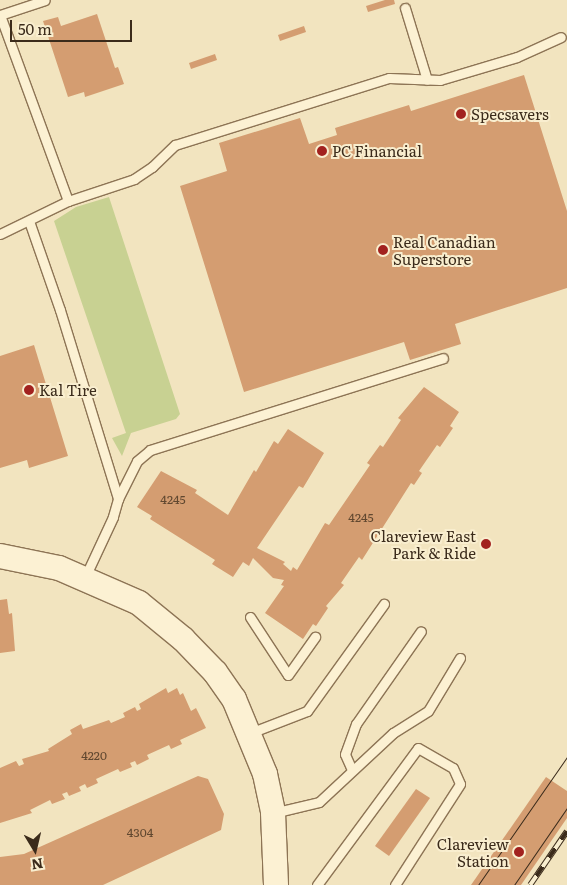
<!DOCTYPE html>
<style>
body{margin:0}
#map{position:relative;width:567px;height:885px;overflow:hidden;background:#f2e4bf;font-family:Literata,serif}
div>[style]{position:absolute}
.green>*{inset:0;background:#c8d192}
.building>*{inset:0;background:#d49d71}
.roads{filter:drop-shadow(1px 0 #8d7455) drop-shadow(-1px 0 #8d7455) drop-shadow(0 1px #8d7455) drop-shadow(0 -1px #8d7455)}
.lane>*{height:9px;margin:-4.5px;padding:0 4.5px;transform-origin:4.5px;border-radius:4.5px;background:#fcf1d3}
.secondary>*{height:24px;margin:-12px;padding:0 12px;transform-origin:12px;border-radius:12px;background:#fcf1d3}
.tram>*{height:1px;margin:-0.5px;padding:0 0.5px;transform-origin:0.5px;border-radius:0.5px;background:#3b2b1b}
.rail>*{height:5.5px;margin-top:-2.75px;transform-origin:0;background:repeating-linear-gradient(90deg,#f9eecf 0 11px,#3b2b1b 0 22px);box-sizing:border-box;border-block:1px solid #3b2b1b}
.dots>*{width:14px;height:14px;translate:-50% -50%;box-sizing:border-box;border:2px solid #f9eecf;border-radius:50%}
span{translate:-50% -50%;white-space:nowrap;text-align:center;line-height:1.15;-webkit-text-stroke:4px #f9eecf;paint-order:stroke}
.number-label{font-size:12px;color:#614830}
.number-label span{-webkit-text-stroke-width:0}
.poi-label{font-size:15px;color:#3b2b1b}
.left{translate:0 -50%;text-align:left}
.right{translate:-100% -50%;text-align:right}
.north{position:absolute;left:10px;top:825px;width:50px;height:50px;-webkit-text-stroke:4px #f9eecf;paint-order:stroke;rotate:171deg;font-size:14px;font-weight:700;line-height:20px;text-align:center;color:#3b2b1b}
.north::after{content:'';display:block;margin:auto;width:18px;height:22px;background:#3b2b1b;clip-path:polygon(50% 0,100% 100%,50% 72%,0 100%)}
.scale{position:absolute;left:10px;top:20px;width:122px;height:22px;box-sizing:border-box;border:2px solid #3b2b1b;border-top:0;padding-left:6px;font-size:15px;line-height:18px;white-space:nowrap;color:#3b2b1b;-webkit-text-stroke:4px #f9eecf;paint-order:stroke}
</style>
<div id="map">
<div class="green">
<div style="clip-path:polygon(109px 197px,180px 414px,176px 419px,131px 433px,122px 456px,112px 438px,126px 433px,54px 221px,76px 207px)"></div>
</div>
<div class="building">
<div style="clip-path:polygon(385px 0,394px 0,395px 4px,368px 12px,366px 6px)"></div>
<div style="clip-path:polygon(97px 14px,115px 68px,118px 67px,124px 84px,85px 97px,84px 92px,68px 97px,43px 21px,58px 17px,61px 26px)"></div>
<div style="clip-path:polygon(304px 26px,306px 32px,280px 41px,278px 35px)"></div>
<div style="clip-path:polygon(215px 54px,217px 60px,191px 69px,189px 63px)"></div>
<div style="clip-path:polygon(524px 75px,567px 211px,567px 288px,455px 324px,461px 344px,410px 360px,404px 342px,244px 392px,180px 186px,227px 171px,219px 143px,300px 118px,309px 144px,337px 135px,335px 128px,409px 105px,411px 111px)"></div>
<div style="clip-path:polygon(34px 345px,68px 456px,29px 468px,27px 460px,0 468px,0 356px)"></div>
<div style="clip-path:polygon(424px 387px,459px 412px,450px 426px,453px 428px,440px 447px,437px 445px,419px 471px,422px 473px,414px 485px,411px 483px,362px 560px,359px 557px,341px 583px,344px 585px,326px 606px,328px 608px,316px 626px,313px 624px,303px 639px,265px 613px,284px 586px,281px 585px,284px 580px,273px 578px,253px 558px,249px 566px,243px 562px,233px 577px,212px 564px,215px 560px,150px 519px,152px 516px,137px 507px,161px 471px,197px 490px,195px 493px,228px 515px,254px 470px,256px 472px,274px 441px,278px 444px,288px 429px,324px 453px,303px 488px,299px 486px,257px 548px,285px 562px,283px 564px,291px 571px,293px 567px,297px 570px,325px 523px,329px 525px,370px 465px,367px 463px,380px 445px,383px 447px,401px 420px,398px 418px)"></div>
<div style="clip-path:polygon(7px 599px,9px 614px,12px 613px,15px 651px,0 653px,0 600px)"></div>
<div style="clip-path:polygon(166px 688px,168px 693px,177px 688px,180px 695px,183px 693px,191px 711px,196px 708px,206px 728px,180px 740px,182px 744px,171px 749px,169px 745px,147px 755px,149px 759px,137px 765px,135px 761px,130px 763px,132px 767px,120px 772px,118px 769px,96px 779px,98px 783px,87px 788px,85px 784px,79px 787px,81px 791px,69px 796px,67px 792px,62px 794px,65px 799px,52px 804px,50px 800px,30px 810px,32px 813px,0 823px,0 768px,16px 761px,19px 766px,24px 764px,22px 759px,49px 751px,48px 749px,72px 734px,70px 730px,81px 724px,83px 729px,109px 720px,111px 723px,125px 717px,123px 713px,135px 707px,137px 711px,141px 709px,139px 704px)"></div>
<div style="clip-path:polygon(198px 776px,208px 779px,224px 814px,221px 830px,103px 885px,0 885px,0 857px,24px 854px)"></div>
<div style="clip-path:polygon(546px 777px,567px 791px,567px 818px,521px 885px,471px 885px)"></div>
<div style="clip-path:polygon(416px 789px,430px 798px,389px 856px,375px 846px)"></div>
</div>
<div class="roads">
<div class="lane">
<div style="left:405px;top:8px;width:75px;rotate:73deg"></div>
<div style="left:0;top:15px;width:198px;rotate:69.9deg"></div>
<div style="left:0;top:15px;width:47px;rotate:-18.4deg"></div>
<div style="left:29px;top:221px;width:94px;rotate:70.8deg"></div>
<div style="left:60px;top:310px;width:198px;rotate:72.9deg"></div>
<div style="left:118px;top:499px;width:19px;rotate:106deg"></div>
<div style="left:113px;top:517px;width:66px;rotate:115deg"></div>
<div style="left:0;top:234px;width:76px;rotate:-25.9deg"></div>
<div style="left:68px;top:201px;width:70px;rotate:-18.4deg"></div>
<div style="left:134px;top:179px;width:22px;rotate:-34deg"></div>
<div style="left:152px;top:167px;width:32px;rotate:-44deg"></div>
<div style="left:175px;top:145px;width:224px;rotate:-17.4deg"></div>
<div style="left:389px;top:78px;width:51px;rotate:2.2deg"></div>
<div style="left:440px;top:80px;width:80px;rotate:-16.6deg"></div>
<div style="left:517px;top:57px;width:48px;rotate:-24.4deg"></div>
<div style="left:118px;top:499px;width:42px;rotate:-63.4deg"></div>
<div style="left:137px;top:461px;width:17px;rotate:-40deg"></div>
<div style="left:150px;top:450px;width:307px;rotate:-17.4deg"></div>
<div style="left:250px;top:617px;width:69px;rotate:56.8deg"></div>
<div style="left:288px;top:675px;width:47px;rotate:-54.6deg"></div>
<div style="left:250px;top:733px;width:61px;rotate:-21.1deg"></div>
<div style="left:307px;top:711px;width:132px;rotate:-54.3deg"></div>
<div style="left:352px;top:770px;width:17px;rotate:-114deg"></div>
<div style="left:345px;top:754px;width:32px;rotate:-70deg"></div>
<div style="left:356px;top:724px;width:113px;rotate:-55deg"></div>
<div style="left:273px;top:813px;width:47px;rotate:-13.4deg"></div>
<div style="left:319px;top:802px;width:101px;rotate:-43deg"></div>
<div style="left:393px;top:733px;width:41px;rotate:-32.2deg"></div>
<div style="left:428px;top:711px;width:62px;rotate:-58.9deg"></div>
<div style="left:317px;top:885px;width:170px;rotate:-53.6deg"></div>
<div style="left:418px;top:748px;width:40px;rotate:29.7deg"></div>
<div style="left:453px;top:768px;width:17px;rotate:66deg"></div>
<div style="left:460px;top:784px;width:120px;rotate:122.8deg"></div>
</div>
<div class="secondary">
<div style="left:0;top:556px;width:60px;rotate:11.5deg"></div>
<div style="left:59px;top:568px;width:87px;rotate:23.6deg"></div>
<div style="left:139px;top:603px;width:57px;rotate:39.3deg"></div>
<div style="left:183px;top:639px;width:46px;rotate:45.9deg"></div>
<div style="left:215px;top:672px;width:33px;rotate:55deg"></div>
<div style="left:234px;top:699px;width:81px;rotate:67.5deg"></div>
<div style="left:265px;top:774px;width:40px;rotate:78deg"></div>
<div style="left:273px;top:813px;width:72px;rotate:87.6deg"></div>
</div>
</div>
<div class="tram">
<div style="left:478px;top:885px;width:156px;rotate:-55.2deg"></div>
<div style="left:514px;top:885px;width:93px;rotate:-55.5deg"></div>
</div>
<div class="rail">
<div style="left:530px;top:885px;width:65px;rotate:-55.6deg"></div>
</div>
<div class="dots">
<div style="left:461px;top:114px;background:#a2221f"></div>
<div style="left:322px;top:151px;background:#a2221f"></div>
<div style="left:383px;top:250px;background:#a2221f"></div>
<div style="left:29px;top:390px;background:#a2221f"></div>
<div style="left:486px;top:544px;background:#a2221f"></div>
<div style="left:519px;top:852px;background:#a2221f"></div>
</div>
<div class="number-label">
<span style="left:173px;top:500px">4245</span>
<span style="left:361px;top:518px">4245</span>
<span style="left:94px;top:756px">4220</span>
<span style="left:140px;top:833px">4304</span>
</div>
<div class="poi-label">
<span class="left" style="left:471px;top:114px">Specsavers</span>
<span class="left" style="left:332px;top:151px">PC Financial</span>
<span class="left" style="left:393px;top:250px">Real Canadian<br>Superstore</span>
<span class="left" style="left:39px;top:390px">Kal Tire</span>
<span class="right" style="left:476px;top:544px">Clareview East<br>Park &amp; Ride</span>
<span class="right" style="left:509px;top:852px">Clareview<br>Station</span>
</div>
<div class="north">N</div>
<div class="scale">50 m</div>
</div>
